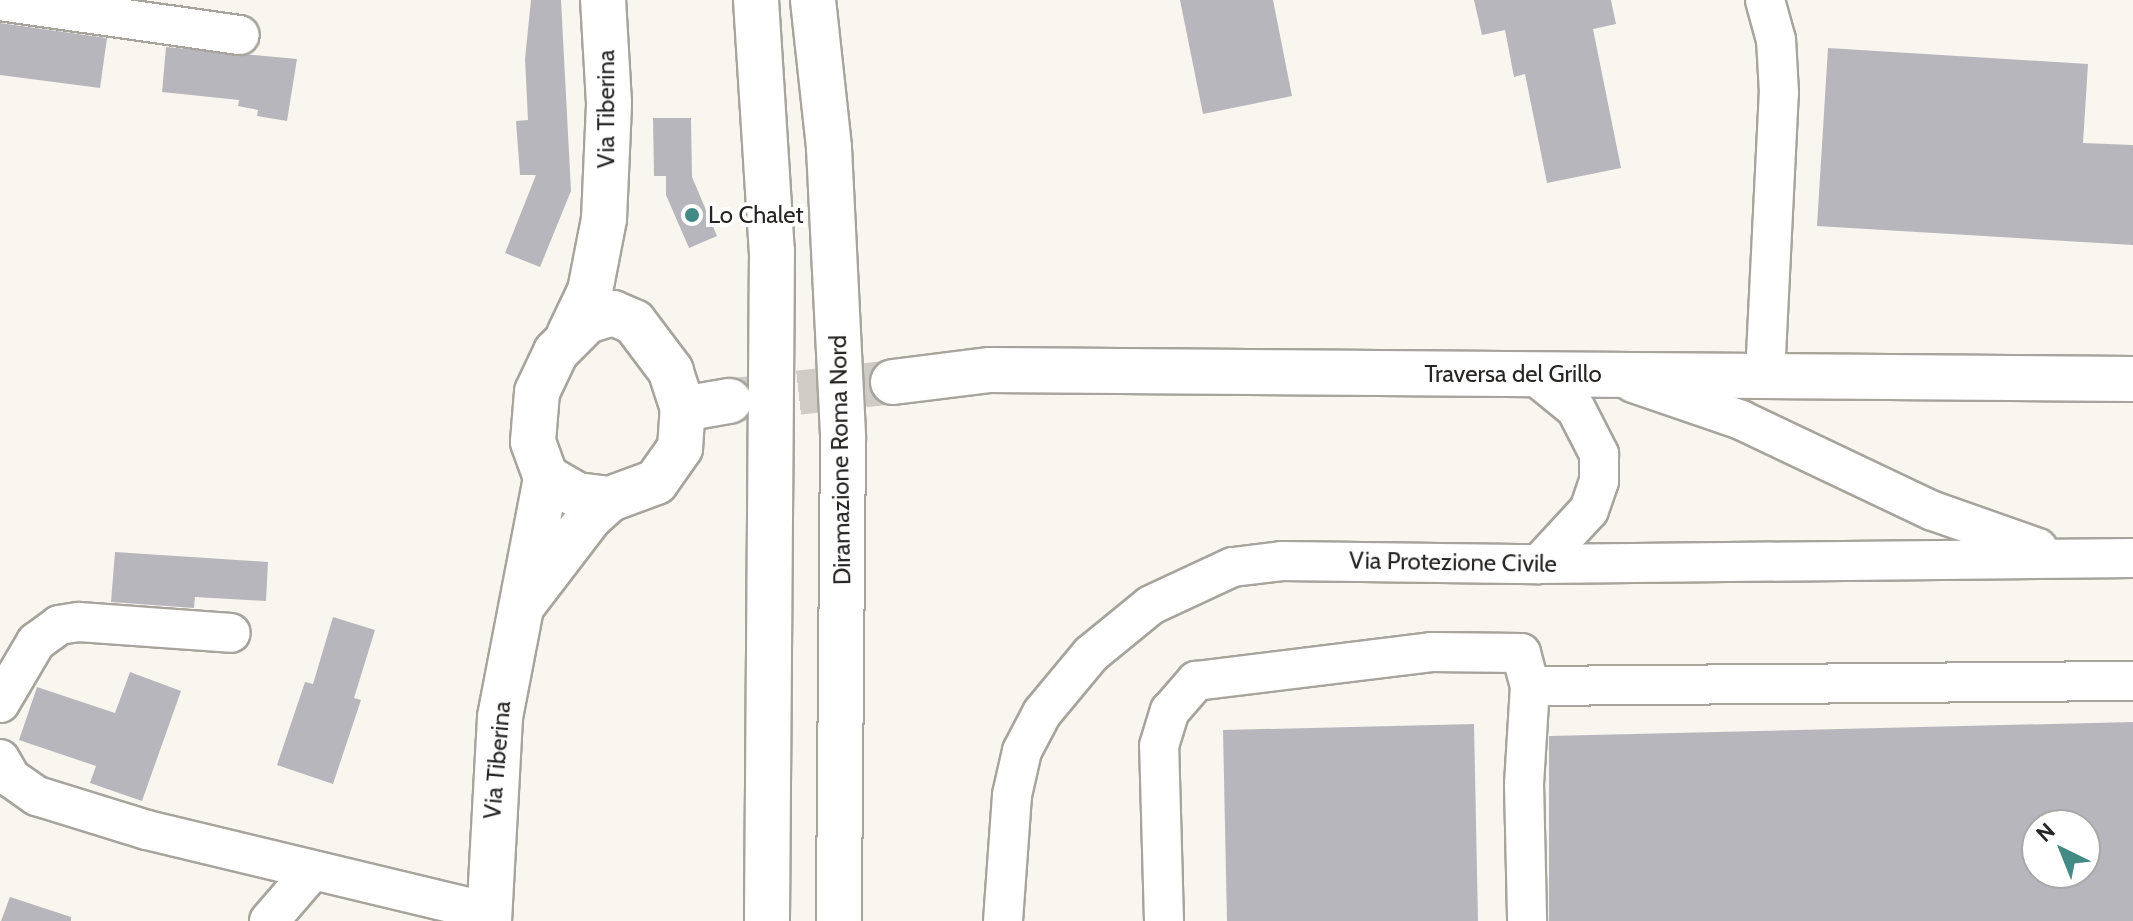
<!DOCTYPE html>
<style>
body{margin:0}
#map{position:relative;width:2133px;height:921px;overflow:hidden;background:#f9f6ef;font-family:Cabin,sans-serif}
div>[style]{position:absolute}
.building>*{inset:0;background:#b7b6bd}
.major-tunnel>*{height:44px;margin-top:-22px;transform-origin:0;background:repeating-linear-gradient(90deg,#cfccc6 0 44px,transparent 0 66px)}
.roads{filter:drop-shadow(2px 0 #a7a49e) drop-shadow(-2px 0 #a7a49e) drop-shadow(0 2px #a7a49e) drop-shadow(0 -2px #a7a49e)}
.minor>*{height:38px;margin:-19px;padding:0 19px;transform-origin:19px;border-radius:19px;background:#fff}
.major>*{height:44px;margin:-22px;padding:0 22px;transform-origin:22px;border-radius:22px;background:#fff}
.highway>*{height:44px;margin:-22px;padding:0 22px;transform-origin:22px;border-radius:22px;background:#fff}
.dots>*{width:22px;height:22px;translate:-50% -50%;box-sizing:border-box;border:4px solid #fff;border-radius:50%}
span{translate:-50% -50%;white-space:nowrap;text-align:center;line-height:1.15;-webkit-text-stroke:8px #fff;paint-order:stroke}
.street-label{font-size:24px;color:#272523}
.poi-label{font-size:24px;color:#272523}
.left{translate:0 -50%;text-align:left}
.north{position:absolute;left:2021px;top:809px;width:80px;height:80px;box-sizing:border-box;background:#fff;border:2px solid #a9a8a7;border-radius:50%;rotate:317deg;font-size:22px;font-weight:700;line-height:32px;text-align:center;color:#272523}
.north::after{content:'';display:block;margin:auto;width:28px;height:36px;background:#438a84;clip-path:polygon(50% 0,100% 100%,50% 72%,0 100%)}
</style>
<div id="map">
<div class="building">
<div style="clip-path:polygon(531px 0,561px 0,571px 191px,540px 267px,505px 253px,536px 175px,520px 175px,516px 121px,528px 120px,525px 59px)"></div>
<div style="clip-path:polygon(1180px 0,1273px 0,1292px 96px,1203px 114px)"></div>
<div style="clip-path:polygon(1474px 0,1611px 0,1616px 24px,1593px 29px,1621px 168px,1547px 183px,1525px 74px,1514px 77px,1505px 30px,1482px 35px)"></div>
<div style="clip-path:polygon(0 23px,107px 38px,100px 88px,0 75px)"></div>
<div style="clip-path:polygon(166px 47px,297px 59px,287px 121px,257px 116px,258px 110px,238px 106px,239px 100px,162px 92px)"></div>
<div style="clip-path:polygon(1828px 48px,2088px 64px,2083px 143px,2133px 145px,2133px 245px,1817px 226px)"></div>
<div style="clip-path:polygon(653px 118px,691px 118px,692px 177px,717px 236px,689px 248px,666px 195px,666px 176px,654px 176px)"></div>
<div style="clip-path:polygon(115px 552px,268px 562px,266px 601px,195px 597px,194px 608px,111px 602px)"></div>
<div style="clip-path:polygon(333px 617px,375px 630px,354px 698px,361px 700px,333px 784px,277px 765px,305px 682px,313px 684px)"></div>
<div style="clip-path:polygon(130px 672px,181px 691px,142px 801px,90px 783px,96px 766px,19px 740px,37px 687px,115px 713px)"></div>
<div style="clip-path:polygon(evenodd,2133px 722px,2133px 921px,1549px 921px,1549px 736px,2133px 722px,2037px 825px,2085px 825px,2085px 873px,2037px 873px,2037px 825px)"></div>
<div style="clip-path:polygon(1474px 724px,1478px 921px,1227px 921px,1223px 730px)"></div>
<div style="clip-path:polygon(10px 897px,71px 917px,71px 921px,1px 921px)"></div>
</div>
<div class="major-tunnel">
<div style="left:733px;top:400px;width:161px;rotate:-6.4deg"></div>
</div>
<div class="roads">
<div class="minor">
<div style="left:0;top:1px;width:242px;rotate:8.1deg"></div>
<div style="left:1533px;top:374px;width:55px;rotate:39.1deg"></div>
<div style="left:1576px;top:409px;width:51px;rotate:62.9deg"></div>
<div style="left:1599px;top:454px;width:27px;rotate:90deg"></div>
<div style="left:1599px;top:481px;width:31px;rotate:109deg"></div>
<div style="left:1589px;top:510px;width:74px;rotate:132.8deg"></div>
<div style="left:1765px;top:376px;width:283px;rotate:-87.2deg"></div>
<div style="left:1779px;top:93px;width:53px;rotate:-93.2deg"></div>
<div style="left:1776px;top:40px;width:41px;rotate:-105.4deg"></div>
<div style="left:1633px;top:383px;width:114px;rotate:18.9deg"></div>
<div style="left:1741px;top:420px;width:212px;rotate:25.4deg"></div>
<div style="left:1933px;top:511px;width:111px;rotate:19.4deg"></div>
<div style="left:1530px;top:686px;width:603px;rotate:-0.48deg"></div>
<div style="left:0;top:703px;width:71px;rotate:-59.5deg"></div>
<div style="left:36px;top:642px;width:29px;rotate:-36deg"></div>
<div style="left:59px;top:625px;width:20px;rotate:-9deg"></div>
<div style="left:79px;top:622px;width:152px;rotate:4.1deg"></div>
<div style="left:0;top:759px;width:22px;rotate:60deg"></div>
<div style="left:11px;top:778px;width:32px;rotate:35deg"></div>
<div style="left:37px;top:796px;width:115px;rotate:17.2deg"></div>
<div style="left:147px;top:830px;width:352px;rotate:13.5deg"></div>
<div style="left:269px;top:921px;width:67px;rotate:-49.2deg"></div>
<div style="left:1003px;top:921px;width:126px;rotate:-85.9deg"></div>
<div style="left:1012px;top:795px;width:45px;rotate:-77.2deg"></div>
<div style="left:1022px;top:751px;width:43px;rotate:-62.2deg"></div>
<div style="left:1042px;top:713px;width:77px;rotate:-50.3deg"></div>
<div style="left:1091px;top:654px;width:77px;rotate:-39.2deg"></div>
<div style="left:1151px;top:605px;width:90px;rotate:-24.9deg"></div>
<div style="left:1233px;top:567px;width:49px;rotate:-7deg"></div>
<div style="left:1282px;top:561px;width:257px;rotate:0.7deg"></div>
<div style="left:1539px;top:564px;width:594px;rotate:-0.58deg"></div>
<div style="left:1164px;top:921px;width:175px;rotate:-91.6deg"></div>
<div style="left:1159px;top:746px;width:37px;rotate:-73deg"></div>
<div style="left:1170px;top:711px;width:40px;rotate:-49deg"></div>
<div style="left:1196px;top:681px;width:237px;rotate:-7deg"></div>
<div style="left:1431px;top:652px;width:90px;rotate:0.6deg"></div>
<div style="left:1521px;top:653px;width:34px;rotate:75deg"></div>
<div style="left:1530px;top:686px;width:98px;rotate:93.5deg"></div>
<div style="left:1524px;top:784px;width:137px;rotate:88.7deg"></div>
</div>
<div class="major">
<div style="left:569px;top:335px;width:49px;rotate:-64.5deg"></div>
<div style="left:590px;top:291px;width:73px;rotate:-79deg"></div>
<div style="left:604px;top:219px;width:116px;rotate:-87.5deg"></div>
<div style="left:609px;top:103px;width:103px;rotate:-93.3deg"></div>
<div style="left:893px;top:382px;width:98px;rotate:-7.1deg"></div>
<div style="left:990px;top:370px;width:1143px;rotate:0.45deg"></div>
<div style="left:683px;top:409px;width:47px;rotate:-9.9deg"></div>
<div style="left:525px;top:602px;width:107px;rotate:-52.6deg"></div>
<div style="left:590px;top:517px;width:27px;rotate:-42deg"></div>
<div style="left:610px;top:499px;width:49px;rotate:-20.3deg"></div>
<div style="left:656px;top:482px;width:42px;rotate:-54.8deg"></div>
<div style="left:680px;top:448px;width:39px;rotate:-86deg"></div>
<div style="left:683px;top:409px;width:40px;rotate:-108deg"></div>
<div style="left:671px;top:371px;width:61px;rotate:-127.1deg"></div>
<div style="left:634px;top:322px;width:23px;rotate:-157deg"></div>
<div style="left:613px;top:313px;width:27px;rotate:163deg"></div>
<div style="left:587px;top:321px;width:44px;rotate:135deg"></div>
<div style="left:556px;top:352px;width:44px;rotate:115.4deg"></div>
<div style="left:537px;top:392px;width:50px;rotate:94.6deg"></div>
<div style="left:533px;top:442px;width:37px;rotate:70deg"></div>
<div style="left:546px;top:477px;width:36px;rotate:30deg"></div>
<div style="left:577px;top:495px;width:33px;rotate:7deg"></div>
<div style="left:489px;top:921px;width:204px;rotate:-86.9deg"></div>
<div style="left:500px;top:717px;width:244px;rotate:-79.1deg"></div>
</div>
<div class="highway">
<div style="left:756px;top:0;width:252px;rotate:86.4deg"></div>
<div style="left:772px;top:251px;width:670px;rotate:90.43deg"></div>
<div style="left:813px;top:0;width:149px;rotate:83.8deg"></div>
<div style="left:829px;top:148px;width:291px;rotate:87.2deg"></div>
<div style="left:843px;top:439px;width:482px;rotate:90.5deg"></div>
</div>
</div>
<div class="dots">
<div style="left:692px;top:215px;background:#438a84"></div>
</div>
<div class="street-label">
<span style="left:606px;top:109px;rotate:-90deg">Via Tiberina</span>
<span style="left:1513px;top:374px">Traversa del Grillo</span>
<span style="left:840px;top:460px;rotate:-91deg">Diramazione Roma Nord</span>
<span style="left:1453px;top:562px;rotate:1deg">Via Protezione Civile</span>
<span style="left:497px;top:760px;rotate:-85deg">Via Tiberina</span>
</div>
<div class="poi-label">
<span class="left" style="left:708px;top:215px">Lo Chalet</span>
</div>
<div class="north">N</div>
</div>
